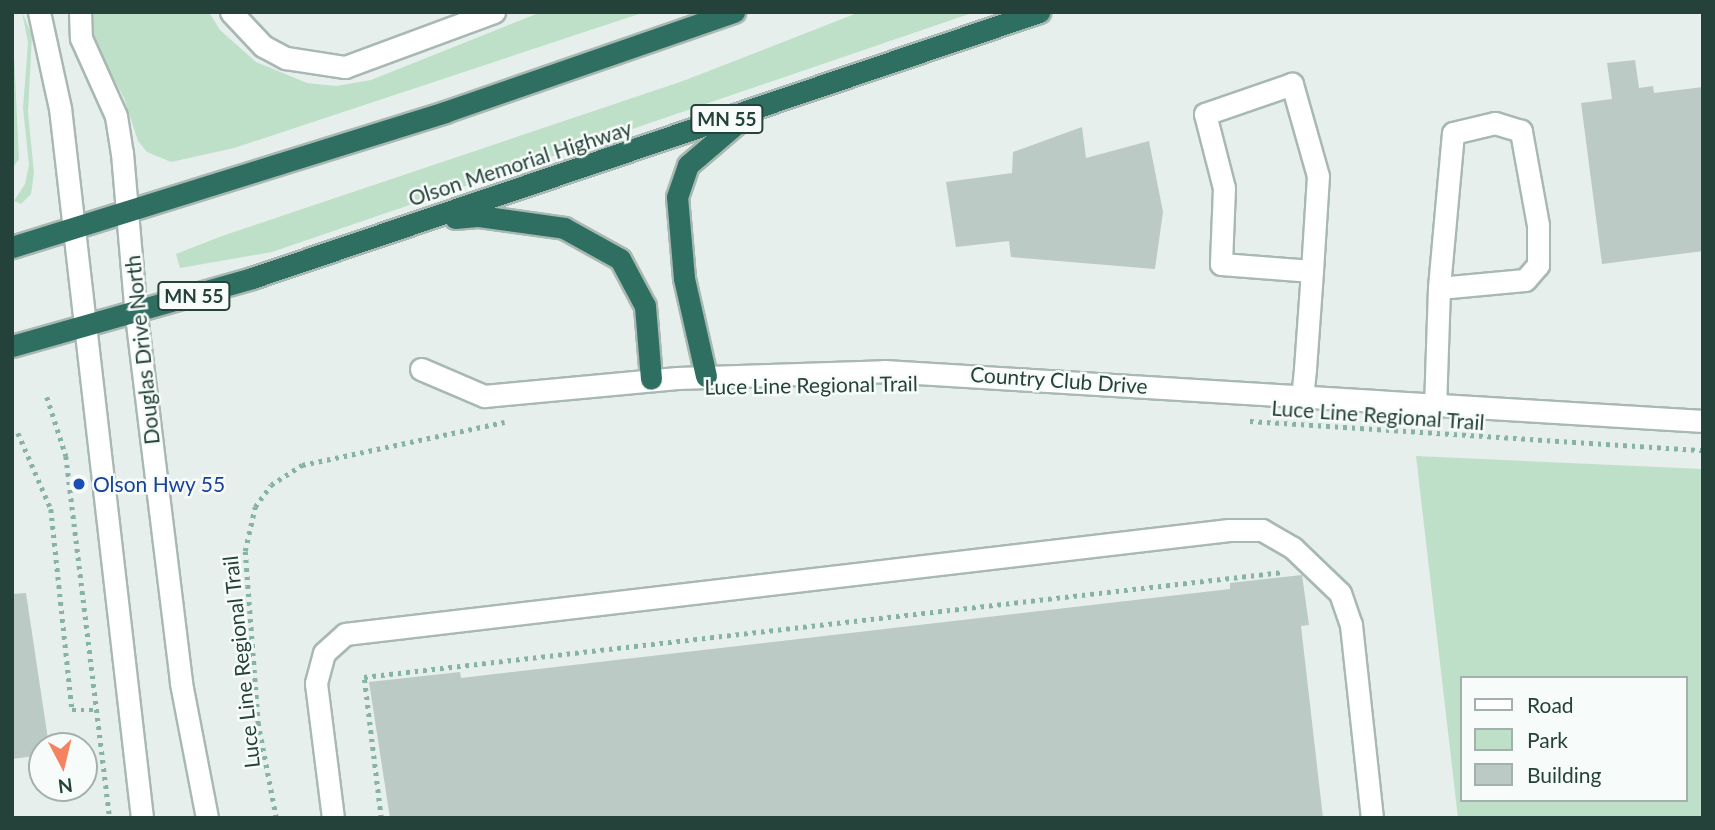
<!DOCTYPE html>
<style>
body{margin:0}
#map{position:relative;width:1715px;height:830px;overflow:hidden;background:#e6efeb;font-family:Lato,sans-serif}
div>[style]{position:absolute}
.green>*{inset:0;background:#bfe0c8}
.building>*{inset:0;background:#bbcac4}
.path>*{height:4.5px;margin-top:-2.25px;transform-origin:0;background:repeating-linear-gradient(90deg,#86b3a5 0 3.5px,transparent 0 8.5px)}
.roads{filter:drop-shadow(2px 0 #a8b8b2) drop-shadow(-2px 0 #a8b8b2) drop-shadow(0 2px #a8b8b2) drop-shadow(0 -2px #a8b8b2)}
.minor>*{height:21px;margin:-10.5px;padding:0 10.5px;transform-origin:10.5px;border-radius:10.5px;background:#fff}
.highway>*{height:21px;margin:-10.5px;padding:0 10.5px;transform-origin:10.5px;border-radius:10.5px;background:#2f6f62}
.dots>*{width:19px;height:19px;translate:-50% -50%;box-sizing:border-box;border:4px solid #f7fbf9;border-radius:50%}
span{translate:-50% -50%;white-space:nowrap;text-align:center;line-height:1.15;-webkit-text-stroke:5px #f7fbf9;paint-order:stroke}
.shield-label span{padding:2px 5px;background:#f7fbf9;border:2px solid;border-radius:5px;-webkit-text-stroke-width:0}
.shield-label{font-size:19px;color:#24423a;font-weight:700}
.street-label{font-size:21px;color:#24423a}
.transit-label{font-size:21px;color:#164399}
.left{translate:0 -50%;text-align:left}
.frame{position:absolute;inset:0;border:14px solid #24423a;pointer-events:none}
.legend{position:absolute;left:1460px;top:676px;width:228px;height:126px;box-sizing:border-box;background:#f7fbf9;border:2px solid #a3b1ad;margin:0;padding:9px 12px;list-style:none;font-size:21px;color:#24423a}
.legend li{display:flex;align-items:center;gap:14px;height:35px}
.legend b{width:35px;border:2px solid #a3b1ad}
.north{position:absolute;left:28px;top:732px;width:70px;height:70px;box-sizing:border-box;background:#f7fbf9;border:2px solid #a3b1ad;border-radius:50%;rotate:173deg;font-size:19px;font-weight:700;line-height:28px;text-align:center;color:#24423a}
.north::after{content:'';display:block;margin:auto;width:24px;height:32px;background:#f4845f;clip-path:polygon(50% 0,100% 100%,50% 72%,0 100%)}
</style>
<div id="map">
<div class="green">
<div style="clip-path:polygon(22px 12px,32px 35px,28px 112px,34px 173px,31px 194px,21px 204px,14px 201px,25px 184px,29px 165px,23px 108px,28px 43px)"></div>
<div style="clip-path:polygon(92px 12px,209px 12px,220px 30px,256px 62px,307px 83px,336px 86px,371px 80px,541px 12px,645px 12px,234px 148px,171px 162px,147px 152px,138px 141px,124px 98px,93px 39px)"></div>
<div style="clip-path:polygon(860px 12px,975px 12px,272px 252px,180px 268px,176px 254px,222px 236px,683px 81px)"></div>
<div style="clip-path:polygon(12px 13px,19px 159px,12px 169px,13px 52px)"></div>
<div style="clip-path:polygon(evenodd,1416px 456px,1703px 469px,1703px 818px,1458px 818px,1416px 456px,1461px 678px,1685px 678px,1685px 800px,1461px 800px,1461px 678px)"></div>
</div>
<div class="building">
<div style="clip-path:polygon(1635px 60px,1639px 88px,1653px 86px,1654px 93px,1703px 87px,1703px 251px,1602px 264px,1581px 103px,1612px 99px,1607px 63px)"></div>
<div style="clip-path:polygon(1082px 127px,1086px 158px,1149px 141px,1163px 212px,1155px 269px,1011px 257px,1009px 241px,956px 247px,946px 182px,1012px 173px,1013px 152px)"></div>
<div style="clip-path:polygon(1302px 575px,1309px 625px,1301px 626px,1323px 818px,390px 818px,369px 682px,460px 672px,461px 678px,1230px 589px,1230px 583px)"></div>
<div style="clip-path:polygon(26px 593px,49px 746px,42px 746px,42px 755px,12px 759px,12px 594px)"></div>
</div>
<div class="path">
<div style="left:47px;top:397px;width:62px;rotate:72.1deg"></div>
<div style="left:66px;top:456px;width:365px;rotate:83.1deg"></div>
<div style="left:1250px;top:421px;width:454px;rotate:3.7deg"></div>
<div style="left:18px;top:433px;width:83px;rotate:66.5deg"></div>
<div style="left:51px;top:509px;width:202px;rotate:84deg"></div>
<div style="left:72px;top:710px;width:21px"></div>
<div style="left:276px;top:818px;width:96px;rotate:-100.8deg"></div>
<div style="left:258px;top:724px;width:173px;rotate:-94.3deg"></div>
<div style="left:245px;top:551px;width:45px;rotate:-77.2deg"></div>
<div style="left:255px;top:507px;width:27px;rotate:-54deg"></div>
<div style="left:271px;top:485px;width:37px;rotate:-33deg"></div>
<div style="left:302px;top:465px;width:207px;rotate:-12deg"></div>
<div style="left:381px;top:818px;width:142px;rotate:-96.9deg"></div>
<div style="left:364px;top:677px;width:925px;rotate:-6.52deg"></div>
</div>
<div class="roads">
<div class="minor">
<div style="left:39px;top:12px;width:98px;rotate:77.7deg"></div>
<div style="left:60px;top:108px;width:715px;rotate:83.41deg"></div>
<div style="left:80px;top:12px;width:26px;rotate:88deg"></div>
<div style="left:81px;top:38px;width:85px;rotate:65.8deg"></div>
<div style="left:116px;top:116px;width:37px;rotate:81deg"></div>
<div style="left:122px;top:153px;width:163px;rotate:85.1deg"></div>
<div style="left:136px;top:315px;width:371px;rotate:83deg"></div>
<div style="left:181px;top:683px;width:137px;rotate:79.1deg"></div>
<div style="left:231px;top:12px;width:47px;rotate:46.7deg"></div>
<div style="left:263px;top:46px;width:26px;rotate:28deg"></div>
<div style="left:286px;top:58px;width:60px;rotate:8.7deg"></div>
<div style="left:345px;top:67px;width:159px;rotate:-20.3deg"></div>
<div style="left:421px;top:369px;width:69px;rotate:23.2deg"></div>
<div style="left:484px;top:396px;width:194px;rotate:-5.3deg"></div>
<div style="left:677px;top:378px;width:207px;rotate:-1.9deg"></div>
<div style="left:884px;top:371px;width:821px;rotate:3.49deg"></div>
<div style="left:1302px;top:398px;width:29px;rotate:-84deg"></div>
<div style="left:1305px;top:369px;width:98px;rotate:-85.9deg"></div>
<div style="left:1312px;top:271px;width:95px;rotate:-86.4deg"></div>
<div style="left:1318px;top:176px;width:96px;rotate:-105.8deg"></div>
<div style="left:1292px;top:84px;width:92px;rotate:161deg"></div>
<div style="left:1205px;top:114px;width:76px;rotate:75.6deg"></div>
<div style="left:1224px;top:188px;width:76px;rotate:92.3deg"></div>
<div style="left:1221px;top:264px;width:91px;rotate:4.4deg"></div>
<div style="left:1435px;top:408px;width:120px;rotate:-88.1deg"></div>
<div style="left:1439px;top:288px;width:86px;rotate:-5.3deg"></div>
<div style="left:1525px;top:280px;width:20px;rotate:-49deg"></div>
<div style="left:1538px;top:265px;width:40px;rotate:-90deg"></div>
<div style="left:1538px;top:225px;width:96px;rotate:-100.3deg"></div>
<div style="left:1521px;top:131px;width:27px;rotate:-163deg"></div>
<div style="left:1495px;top:123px;width:43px;rotate:166.6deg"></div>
<div style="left:1453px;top:133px;width:156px;rotate:95.2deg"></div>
<div style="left:333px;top:818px;width:136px;rotate:-97.2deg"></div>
<div style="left:316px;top:683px;width:31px;rotate:-75deg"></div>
<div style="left:324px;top:653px;width:28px;rotate:-42deg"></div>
<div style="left:345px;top:634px;width:890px;rotate:-6.71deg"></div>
<div style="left:1229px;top:530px;width:33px"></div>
<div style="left:1262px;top:530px;width:36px;rotate:30deg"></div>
<div style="left:1293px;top:548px;width:65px;rotate:43.8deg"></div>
<div style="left:1340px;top:593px;width:34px;rotate:71deg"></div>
<div style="left:1351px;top:625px;width:194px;rotate:83.8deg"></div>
</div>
<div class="highway">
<div style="left:455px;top:218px;width:24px;rotate:-5deg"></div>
<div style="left:479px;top:216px;width:86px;rotate:8deg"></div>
<div style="left:564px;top:228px;width:64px;rotate:29deg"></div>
<div style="left:620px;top:259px;width:53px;rotate:62deg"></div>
<div style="left:645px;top:306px;width:73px;rotate:85.3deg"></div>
<div style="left:12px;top:247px;width:454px;rotate:-17.3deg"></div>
<div style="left:445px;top:112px;width:306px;rotate:-19.1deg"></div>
<div style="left:12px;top:346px;width:249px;rotate:-15.8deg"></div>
<div style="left:252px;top:278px;width:831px;rotate:-18.67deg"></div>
<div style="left:706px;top:376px;width:100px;rotate:-102.7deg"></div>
<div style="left:684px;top:278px;width:81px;rotate:-94.9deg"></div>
<div style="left:677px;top:197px;width:34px;rotate:-71deg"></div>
<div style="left:688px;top:165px;width:65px;rotate:-40.6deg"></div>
</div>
</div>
<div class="dots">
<div style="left:79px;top:484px;background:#1a4fb4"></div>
</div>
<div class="shield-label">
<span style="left:727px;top:119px">MN 55</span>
<span style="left:194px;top:296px">MN 55</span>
</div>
<div class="street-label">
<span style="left:520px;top:163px;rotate:-18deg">Olson Memorial Highway</span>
<span style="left:142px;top:350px;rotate:-96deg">Douglas Drive North</span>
<span style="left:1059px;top:380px;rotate:4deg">Country Club Drive</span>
<span style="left:811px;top:385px;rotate:-1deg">Luce Line Regional Trail</span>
<span style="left:1378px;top:415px;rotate:4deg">Luce Line Regional Trail</span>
<span style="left:241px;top:662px;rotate:-96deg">Luce Line Regional Trail</span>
</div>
<div class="transit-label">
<span class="left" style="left:93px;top:484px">Olson Hwy 55</span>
</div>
<div class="frame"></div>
<ul class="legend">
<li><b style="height:9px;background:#fff"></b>Road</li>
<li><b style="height:19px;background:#bfe0c8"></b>Park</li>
<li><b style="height:19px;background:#bbcac4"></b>Building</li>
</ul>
<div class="north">N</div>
</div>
